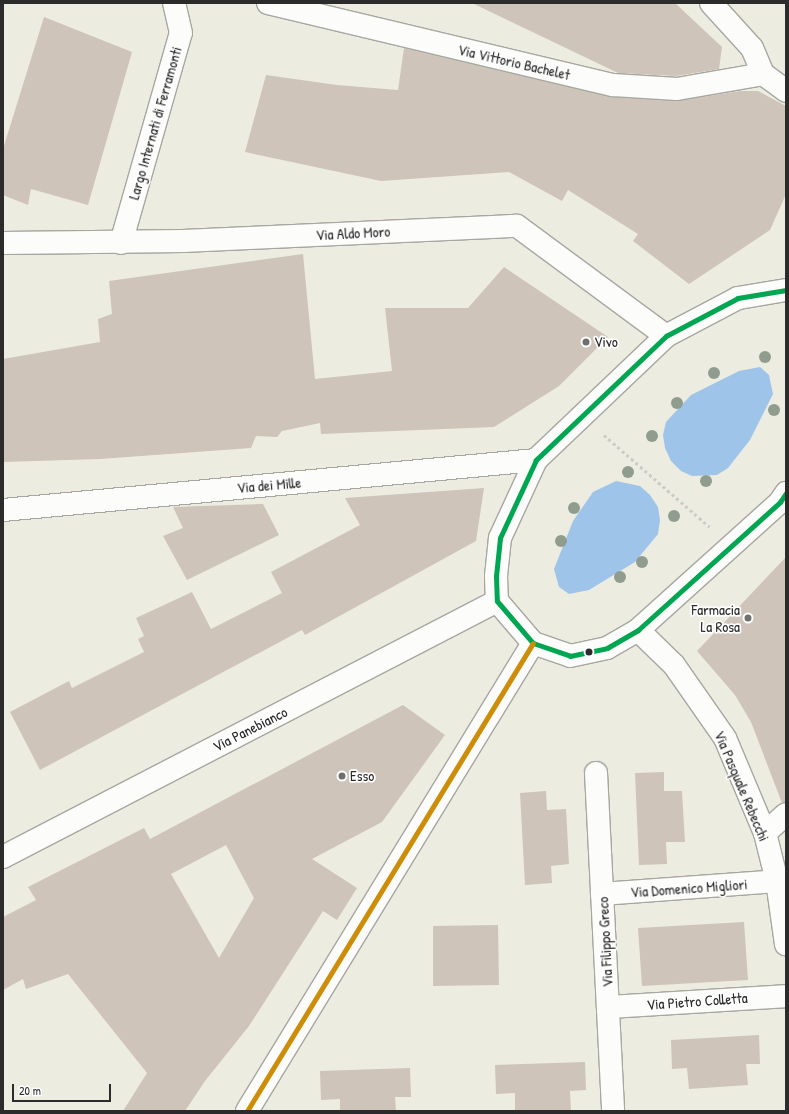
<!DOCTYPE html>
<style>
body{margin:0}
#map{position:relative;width:789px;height:1114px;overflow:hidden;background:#edece1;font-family:"Patrick Hand",sans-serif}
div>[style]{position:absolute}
.water>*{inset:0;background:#9fc4e9}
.building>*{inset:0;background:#cec4b9}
.path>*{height:2.5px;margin-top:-1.25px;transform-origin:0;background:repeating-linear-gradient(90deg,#cbcbc8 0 3px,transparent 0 6px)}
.roads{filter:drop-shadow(1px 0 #a7a7a1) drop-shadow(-1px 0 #a7a7a1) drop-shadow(0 1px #a7a7a1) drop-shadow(0 -1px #a7a7a1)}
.minor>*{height:22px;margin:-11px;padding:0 11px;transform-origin:11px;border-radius:11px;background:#fcfcfa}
.tertiary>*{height:22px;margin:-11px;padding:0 11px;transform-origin:11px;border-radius:11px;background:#fcfcfa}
.bus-1>*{height:5px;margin:-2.5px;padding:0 2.5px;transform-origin:2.5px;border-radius:2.5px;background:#00a651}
.bus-2>*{height:5px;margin:-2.5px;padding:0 2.5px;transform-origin:2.5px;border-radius:2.5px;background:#ce8d09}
.trees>*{width:12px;height:12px;margin:-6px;border-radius:50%;background:#909d8e}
.dots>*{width:11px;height:11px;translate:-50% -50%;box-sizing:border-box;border:2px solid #fff;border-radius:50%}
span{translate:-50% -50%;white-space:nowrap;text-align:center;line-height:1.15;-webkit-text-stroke:3.5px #fff;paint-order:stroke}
.street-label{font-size:15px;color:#2b2b2b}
.poi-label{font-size:15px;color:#2b2b2b}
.left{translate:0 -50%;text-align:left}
.right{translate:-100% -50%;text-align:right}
.frame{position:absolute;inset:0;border:4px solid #2b2b2b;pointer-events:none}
.scale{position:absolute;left:12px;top:1084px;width:99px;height:18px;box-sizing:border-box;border:2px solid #2b2b2b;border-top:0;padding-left:5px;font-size:12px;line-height:14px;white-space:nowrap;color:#2b2b2b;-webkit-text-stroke:3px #fff;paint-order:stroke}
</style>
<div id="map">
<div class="water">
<div style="clip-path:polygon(760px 367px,769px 375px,773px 394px,750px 440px,728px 468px,717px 475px,692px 476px,681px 471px,671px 461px,665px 448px,663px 435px,666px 422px,691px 395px,739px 371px)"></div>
<div style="clip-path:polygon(616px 481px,640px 486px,650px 495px,658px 507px,660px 520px,658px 534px,635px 562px,589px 590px,569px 594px,559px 587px,554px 569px,573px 521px,593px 492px)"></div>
</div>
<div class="building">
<div style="clip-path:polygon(472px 3px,675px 3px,722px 47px,719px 69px,676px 76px,618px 73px)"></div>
<div style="clip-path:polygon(44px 17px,132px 52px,88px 205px,31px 189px,28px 205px,3px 195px,3px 149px)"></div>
<div style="clip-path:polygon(404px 48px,612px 97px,676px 101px,740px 91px,758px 91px,786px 106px,786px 194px,770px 230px,689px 284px,633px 241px,638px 234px,568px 190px,562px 201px,509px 172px,381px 181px,245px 152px,266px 75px,337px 85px,398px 90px)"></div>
<div style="clip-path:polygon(303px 254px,315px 379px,392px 371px,385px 308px,468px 308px,504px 267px,608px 337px,559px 386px,494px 427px,321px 434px,320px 423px,282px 431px,277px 437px,256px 436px,251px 448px,100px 459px,3px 462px,3px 359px,100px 342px,98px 319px,112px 314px,109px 281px)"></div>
<div style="clip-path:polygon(484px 488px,476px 541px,305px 635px,302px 630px,40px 770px,10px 712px,69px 681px,72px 688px,144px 652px,138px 639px,144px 636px,136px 618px,192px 592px,211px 629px,282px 593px,271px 572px,360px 525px,345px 498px)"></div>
<div style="clip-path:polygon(263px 504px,279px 535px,187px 580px,163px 536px,183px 528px,173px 507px)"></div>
<div style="clip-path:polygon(786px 557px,786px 802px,782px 803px,751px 722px,735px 695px,697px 651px)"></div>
<div style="clip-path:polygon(evenodd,403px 705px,445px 735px,382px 822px,312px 859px,357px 888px,337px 920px,323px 911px,249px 1026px,205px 1081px,185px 1111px,123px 1111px,147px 1073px,68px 974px,26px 989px,23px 979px,3px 990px,3px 917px,36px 900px,28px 887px,144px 828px,150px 839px,403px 705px,226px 845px,254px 898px,219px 958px,171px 874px,226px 845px)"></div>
<div style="clip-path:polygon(664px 772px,664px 791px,682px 791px,685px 842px,666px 842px,667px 864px,639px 865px,635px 773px)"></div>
<div style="clip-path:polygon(546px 791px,547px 810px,566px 809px,569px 864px,551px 866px,552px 883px,525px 885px,520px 793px)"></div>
<div style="clip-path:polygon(744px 922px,748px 980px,642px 986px,638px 928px)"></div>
<div style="clip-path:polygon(498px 925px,499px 985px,433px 986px,433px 926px)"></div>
<div style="clip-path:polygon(759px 1035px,760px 1064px,746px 1064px,748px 1085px,689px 1089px,687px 1068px,672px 1069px,671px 1040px)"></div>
<div style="clip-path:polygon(585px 1062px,586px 1090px,570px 1091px,571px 1111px,515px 1111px,515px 1093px,496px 1094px,495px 1065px)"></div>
<div style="clip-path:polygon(410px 1068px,411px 1097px,395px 1097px,396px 1111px,340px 1111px,340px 1099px,321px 1100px,320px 1071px)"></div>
</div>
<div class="path">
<div style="left:604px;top:435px;width:140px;rotate:41deg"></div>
</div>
<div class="roads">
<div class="minor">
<div style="left:268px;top:3px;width:355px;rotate:13.4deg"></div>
<div style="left:613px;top:85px;width:64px;rotate:3.6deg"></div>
<div style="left:677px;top:89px;width:87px;rotate:-9.9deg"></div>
<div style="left:711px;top:3px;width:61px;rotate:47.7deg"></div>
<div style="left:752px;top:48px;width:28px;rotate:67deg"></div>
<div style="left:763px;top:74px;width:29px;rotate:36deg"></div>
<div style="left:3px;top:243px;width:180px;rotate:-0.6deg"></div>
<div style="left:183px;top:241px;width:334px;rotate:-2.6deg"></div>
<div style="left:517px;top:226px;width:185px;rotate:36.4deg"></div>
<div style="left:121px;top:243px;width:218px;rotate:-74.1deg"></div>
<div style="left:181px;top:33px;width:31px;rotate:-103deg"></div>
<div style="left:3px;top:510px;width:535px;rotate:-5.36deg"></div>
<div style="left:638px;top:630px;width:50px;rotate:44.2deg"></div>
<div style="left:674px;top:665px;width:89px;rotate:55.1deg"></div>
<div style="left:725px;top:738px;width:103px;rotate:67.2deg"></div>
<div style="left:765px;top:833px;width:49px;rotate:76deg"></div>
<div style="left:777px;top:881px;width:64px;rotate:81.9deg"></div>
<div style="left:596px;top:773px;width:338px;rotate:87.1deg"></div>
<div style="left:765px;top:833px;width:28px;rotate:-42deg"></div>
<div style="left:602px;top:894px;width:175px;rotate:-4.2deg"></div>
<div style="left:608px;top:1007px;width:178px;rotate:-3.5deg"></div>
</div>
<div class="tertiary">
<div style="left:786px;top:290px;width:49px;rotate:170.5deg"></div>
<div style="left:738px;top:298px;width:81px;rotate:152.2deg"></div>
<div style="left:666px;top:336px;width:180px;rotate:136.4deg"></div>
<div style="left:536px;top:460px;width:86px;rotate:114.8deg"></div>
<div style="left:500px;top:538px;width:38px;rotate:96deg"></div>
<div style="left:496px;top:576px;width:25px;rotate:88deg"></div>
<div style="left:497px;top:601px;width:55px;rotate:49.4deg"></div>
<div style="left:533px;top:643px;width:39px;rotate:19deg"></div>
<div style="left:570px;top:656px;width:38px;rotate:-12deg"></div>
<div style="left:607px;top:648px;width:36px;rotate:-30deg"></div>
<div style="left:638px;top:630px;width:191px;rotate:-42deg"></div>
<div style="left:780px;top:502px;width:11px;rotate:-56deg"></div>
<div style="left:3px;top:857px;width:556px;rotate:-27.39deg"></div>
<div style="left:247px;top:1111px;width:548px;rotate:-58.57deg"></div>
</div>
</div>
<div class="bus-1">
<div style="left:786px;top:290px;width:49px;rotate:170.5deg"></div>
<div style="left:738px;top:298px;width:81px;rotate:152.2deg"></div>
<div style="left:666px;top:336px;width:180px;rotate:136.4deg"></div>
<div style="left:536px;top:460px;width:86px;rotate:114.8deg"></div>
<div style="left:500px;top:538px;width:38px;rotate:96deg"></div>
<div style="left:496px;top:576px;width:25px;rotate:88deg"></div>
<div style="left:497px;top:601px;width:55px;rotate:49.4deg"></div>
<div style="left:533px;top:643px;width:39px;rotate:19deg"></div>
<div style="left:570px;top:656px;width:38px;rotate:-12deg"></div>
<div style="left:607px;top:648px;width:36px;rotate:-30deg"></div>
<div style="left:638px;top:630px;width:191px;rotate:-42deg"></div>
<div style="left:780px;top:502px;width:11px;rotate:-56deg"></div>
</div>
<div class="bus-2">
<div style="left:247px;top:1111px;width:548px;rotate:-58.57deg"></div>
</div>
<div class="trees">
<div style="left:765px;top:357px"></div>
<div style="left:714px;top:373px"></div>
<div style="left:677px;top:403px"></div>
<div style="left:774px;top:410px"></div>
<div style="left:652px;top:436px"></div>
<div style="left:628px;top:472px"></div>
<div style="left:706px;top:481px"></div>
<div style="left:574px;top:508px"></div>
<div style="left:674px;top:516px"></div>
<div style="left:561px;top:541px"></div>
<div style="left:642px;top:562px"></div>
<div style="left:620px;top:577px"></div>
</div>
<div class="dots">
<div style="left:586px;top:342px;background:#6f6f6b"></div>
<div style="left:748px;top:618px;background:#6f6f6b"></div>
<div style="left:589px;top:652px;background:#2b2b2b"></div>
<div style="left:342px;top:776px;background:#6f6f6b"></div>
</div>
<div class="street-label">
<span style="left:514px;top:62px;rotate:13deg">Via Vittorio Bachelet</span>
<span style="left:155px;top:123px;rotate:-74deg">Largo Internati di Ferramonti</span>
<span style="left:353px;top:233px;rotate:-3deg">Via Aldo Moro</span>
<span style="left:269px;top:485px;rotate:-5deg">Via dei Mille</span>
<span style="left:250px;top:729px;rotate:-27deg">Via Panebianco</span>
<span style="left:742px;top:786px;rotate:67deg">Via Pasquale Rebecchi</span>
<span style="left:689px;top:888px;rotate:-4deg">Via Domenico Migliori</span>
<span style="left:605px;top:942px;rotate:-93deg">Via Filippo Greco</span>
<span style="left:697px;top:1001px;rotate:-4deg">Via Pietro Colletta</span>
</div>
<div class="poi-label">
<span class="left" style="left:594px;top:342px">Vivo</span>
<span class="right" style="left:740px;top:618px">Farmacia<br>La Rosa</span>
<span class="left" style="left:350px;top:776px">Esso</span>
</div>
<div class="frame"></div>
<div class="scale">20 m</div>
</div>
